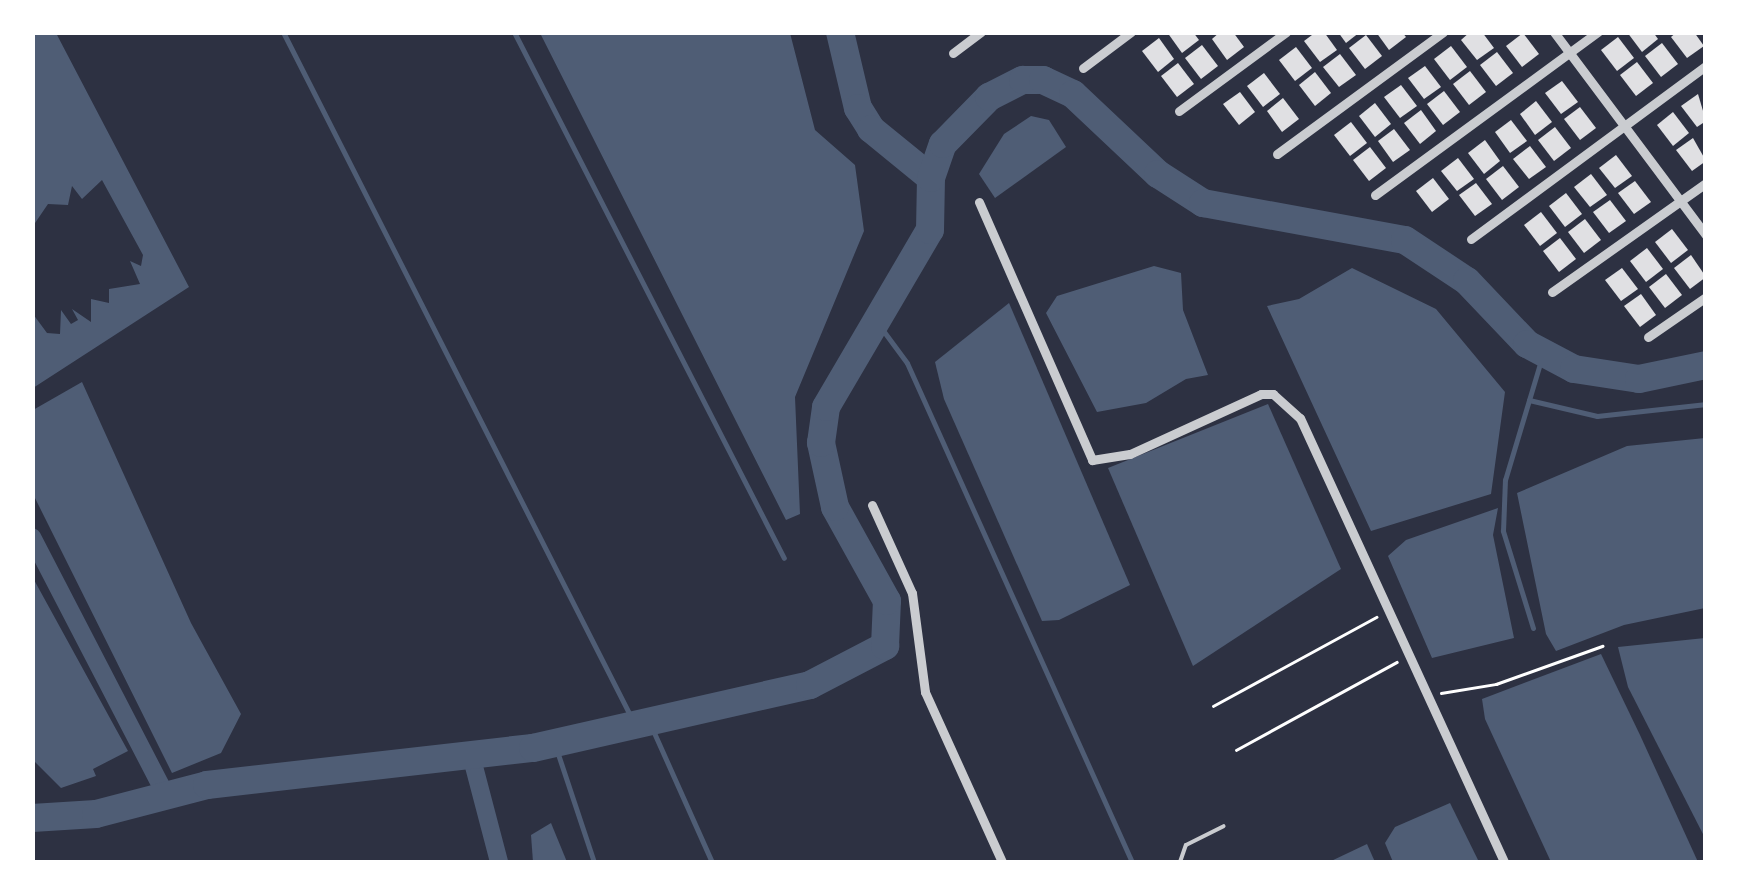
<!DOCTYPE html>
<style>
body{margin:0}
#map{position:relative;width:1738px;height:895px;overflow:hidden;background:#2d3142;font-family:Cabin,sans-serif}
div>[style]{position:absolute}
.water>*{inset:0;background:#4f5d75}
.stream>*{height:5px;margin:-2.5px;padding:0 2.5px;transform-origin:2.5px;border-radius:2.5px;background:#4f5d75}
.canal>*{height:18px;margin:-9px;padding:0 9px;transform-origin:9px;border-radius:9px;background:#4f5d75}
.river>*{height:28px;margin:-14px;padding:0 14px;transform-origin:14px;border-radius:14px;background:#4f5d75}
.building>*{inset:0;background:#e0e0e3}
.path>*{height:2.5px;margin:-1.25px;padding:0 1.25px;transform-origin:1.25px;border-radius:1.25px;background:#fff}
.service>*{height:4px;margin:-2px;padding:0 2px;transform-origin:2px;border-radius:2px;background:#caccd0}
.minor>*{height:9px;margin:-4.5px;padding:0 4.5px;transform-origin:4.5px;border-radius:4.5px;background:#caccd0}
span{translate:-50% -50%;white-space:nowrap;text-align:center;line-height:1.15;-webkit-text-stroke:10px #fff;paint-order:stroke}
.frame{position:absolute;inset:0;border:35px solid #fff;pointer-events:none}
</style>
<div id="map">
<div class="water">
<div style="clip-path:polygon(33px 32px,56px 33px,189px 287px,33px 388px,33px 314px,47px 333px,60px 334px,61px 310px,71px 324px,78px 320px,72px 309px,91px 322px,91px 299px,109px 303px,109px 289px,140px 284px,130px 261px,141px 266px,143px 255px,102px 180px,82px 199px,72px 186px,68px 205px,48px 204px,33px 226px)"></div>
<div style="clip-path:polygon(540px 33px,790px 33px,815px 130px,855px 165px,864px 231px,795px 397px,800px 514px,786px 520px)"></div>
<div style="clip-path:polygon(1031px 116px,1049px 120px,1066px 147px,995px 198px,979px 174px,1004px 134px)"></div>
<div style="clip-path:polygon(1154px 266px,1181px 273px,1183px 310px,1208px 375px,1186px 379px,1146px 403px,1097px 412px,1046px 313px,1057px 296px)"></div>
<div style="clip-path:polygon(1352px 268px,1436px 309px,1505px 392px,1491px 494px,1371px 531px,1267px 306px,1299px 299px)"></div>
<div style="clip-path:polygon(1009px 303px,1130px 585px,1059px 620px,1042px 621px,944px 399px,935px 362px)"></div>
<div style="clip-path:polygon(82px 382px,191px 623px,241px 714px,221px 753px,172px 773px,33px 494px,33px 410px)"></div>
<div style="clip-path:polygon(1268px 404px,1341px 569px,1193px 666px,1108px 468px)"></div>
<div style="clip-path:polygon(1705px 438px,1705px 608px,1624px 625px,1556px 651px,1546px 634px,1517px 493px,1627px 446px)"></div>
<div style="clip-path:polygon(1498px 508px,1493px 535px,1514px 638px,1432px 658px,1388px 556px,1406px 540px)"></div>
<div style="clip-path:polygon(33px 578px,128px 751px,93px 769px,96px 776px,61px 788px,33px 760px)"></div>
<div style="clip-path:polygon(1705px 638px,1706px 638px,1705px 838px,1628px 687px,1618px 647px)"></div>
<div style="clip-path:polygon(1601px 654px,1640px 735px,1698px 862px,1551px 862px,1485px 719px,1482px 699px)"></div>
<div style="clip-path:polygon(1450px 803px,1479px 862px,1393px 862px,1385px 843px,1395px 827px)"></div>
<div style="clip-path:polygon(551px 823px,567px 862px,533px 862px,531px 835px)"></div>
<div style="clip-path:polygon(1367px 844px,1375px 862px,1329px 862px)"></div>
</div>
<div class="stream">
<div style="left:283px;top:32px;width:773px;rotate:63.07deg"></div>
<div style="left:514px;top:32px;width:591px;rotate:62.83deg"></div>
<div style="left:879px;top:325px;width:47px;rotate:53.6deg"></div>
<div style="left:907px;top:363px;width:547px;rotate:65.73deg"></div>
<div style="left:1529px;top:400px;width:70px;rotate:13.2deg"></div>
<div style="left:1597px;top:416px;width:110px;rotate:-6.3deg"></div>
<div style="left:1533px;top:628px;width:102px;rotate:-107.2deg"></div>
<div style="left:1503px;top:531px;width:51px;rotate:-87.8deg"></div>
<div style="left:1505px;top:480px;width:133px;rotate:-73.3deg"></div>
<div style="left:647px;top:717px;width:159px;rotate:65.9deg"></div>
<div style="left:554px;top:742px;width:126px;rotate:71.6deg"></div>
</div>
<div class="canal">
<div style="left:32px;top:537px;width:291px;rotate:62.6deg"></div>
<div style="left:471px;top:755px;width:111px;rotate:75.3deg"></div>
</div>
<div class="river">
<div style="left:840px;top:32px;width:78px;rotate:76.7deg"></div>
<div style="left:858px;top:108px;width:25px;rotate:58deg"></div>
<div style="left:871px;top:129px;width:77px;rotate:39.2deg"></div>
<div style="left:32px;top:818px;width:64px;rotate:-3.6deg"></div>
<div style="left:96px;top:814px;width:115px;rotate:-14.6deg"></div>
<div style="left:207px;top:785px;width:328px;rotate:-6.5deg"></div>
<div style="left:533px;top:748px;width:284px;rotate:-12.8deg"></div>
<div style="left:810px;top:685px;width:85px;rotate:-27.5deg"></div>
<div style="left:885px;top:646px;width:45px;rotate:-87.5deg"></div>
<div style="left:887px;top:601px;width:107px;rotate:-119deg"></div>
<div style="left:835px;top:507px;width:66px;rotate:-102.3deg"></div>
<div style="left:821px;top:443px;width:36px;rotate:-82deg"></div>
<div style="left:826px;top:407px;width:205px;rotate:-59.6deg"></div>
<div style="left:930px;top:230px;width:52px;rotate:-88.9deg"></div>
<div style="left:931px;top:178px;width:36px;rotate:-71deg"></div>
<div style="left:943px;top:144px;width:66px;rotate:-45.6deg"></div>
<div style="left:989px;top:97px;width:38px;rotate:-27deg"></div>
<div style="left:1023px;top:80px;width:20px"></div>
<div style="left:1043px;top:80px;width:33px;rotate:25deg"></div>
<div style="left:1073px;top:94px;width:117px;rotate:43.3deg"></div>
<div style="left:1158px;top:174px;width:54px;rotate:32.8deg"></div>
<div style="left:1203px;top:203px;width:205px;rotate:10.4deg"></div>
<div style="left:1405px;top:240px;width:74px;rotate:33.5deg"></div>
<div style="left:1467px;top:281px;width:87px;rotate:46.4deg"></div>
<div style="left:1527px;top:344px;width:53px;rotate:28deg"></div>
<div style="left:1574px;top:369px;width:66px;rotate:8.7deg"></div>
<div style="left:1639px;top:379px;width:68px;rotate:-11.8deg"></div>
</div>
<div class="building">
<div style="clip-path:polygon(1167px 32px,1193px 32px,1199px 40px,1182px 53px)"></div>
<div style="clip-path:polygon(1220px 32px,1233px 32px,1244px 47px,1227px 60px,1212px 39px)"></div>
<div style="clip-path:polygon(1316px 32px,1324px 32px,1337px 50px,1320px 62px,1304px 41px)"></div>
<div style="clip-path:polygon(1338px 32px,1360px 32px,1346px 43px)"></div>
<div style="clip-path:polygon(1376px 32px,1402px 32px,1406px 37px,1389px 50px)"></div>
<div style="clip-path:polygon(1470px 32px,1482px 32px,1494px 48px,1477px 60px,1461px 40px)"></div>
<div style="clip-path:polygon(1627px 32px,1653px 32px,1658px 39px,1642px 52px)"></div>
<div style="clip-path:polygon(1677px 32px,1694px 32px,1704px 46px,1687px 58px,1671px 37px)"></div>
<div style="clip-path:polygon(1523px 33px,1539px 54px,1522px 67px,1506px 46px)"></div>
<div style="clip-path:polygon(1366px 35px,1382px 56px,1365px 69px,1349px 48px)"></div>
<div style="clip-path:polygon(1618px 37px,1634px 58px,1617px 71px,1601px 50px)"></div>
<div style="clip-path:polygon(1159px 38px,1174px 59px,1158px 72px,1142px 51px)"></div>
<div style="clip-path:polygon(1662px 43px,1678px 64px,1661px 77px,1645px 56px)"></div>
<div style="clip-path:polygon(1202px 45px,1218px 66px,1201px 79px,1185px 58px)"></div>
<div style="clip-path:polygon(1451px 46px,1467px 67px,1450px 80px,1434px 59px)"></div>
<div style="clip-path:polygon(1296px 47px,1312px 68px,1295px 81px,1279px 60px)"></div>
<div style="clip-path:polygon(1497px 52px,1513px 73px,1496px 86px,1480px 65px)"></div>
<div style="clip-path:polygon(1340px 54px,1356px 75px,1339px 87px,1323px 67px)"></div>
<div style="clip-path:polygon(1637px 62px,1653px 83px,1636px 96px,1620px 75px)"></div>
<div style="clip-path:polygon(1178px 63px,1194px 84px,1177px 97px,1161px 76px)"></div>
<div style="clip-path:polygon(1425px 66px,1441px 87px,1424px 99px,1408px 78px)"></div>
<div style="clip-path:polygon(1470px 71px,1486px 92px,1469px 105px,1453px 84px)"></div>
<div style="clip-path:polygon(1315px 72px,1331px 93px,1315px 106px,1299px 85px)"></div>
<div style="clip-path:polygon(1264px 73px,1280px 94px,1263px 107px,1247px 86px)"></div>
<div style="clip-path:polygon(1562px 81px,1578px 102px,1561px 114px,1545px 93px)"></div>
<div style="clip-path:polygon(1401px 85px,1417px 106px,1400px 118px,1384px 97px)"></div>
<div style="clip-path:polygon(1444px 91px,1460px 112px,1443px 125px,1427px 104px)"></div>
<div style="clip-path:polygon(1240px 92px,1255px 112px,1239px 125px,1223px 104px)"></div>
<div style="clip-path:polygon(1698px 94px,1706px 121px,1697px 127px,1681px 106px)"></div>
<div style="clip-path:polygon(1283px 98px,1299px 119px,1282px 132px,1267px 111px)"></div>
<div style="clip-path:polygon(1536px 101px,1552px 122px,1535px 135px,1520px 114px)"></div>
<div style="clip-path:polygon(1375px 103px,1391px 124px,1375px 137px,1359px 116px)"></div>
<div style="clip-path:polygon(1580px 107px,1596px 128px,1580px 140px,1564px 119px)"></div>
<div style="clip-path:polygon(1421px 110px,1436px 131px,1420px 144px,1404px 123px)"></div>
<div style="clip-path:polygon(1673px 112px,1689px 133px,1673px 146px,1657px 125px)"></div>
<div style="clip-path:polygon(1511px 120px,1527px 141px,1510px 153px,1495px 132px)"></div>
<div style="clip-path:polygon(1351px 122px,1367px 143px,1350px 156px,1334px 135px)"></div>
<div style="clip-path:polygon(1555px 127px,1571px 148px,1554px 161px,1538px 140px)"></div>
<div style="clip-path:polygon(1394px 129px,1410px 150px,1393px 162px,1378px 141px)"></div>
<div style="clip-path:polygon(1693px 138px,1706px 161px,1692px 171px,1676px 150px)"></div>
<div style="clip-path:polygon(1485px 140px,1500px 161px,1484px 174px,1468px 153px)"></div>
<div style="clip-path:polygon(1530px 146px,1546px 167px,1529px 179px,1513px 159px)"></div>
<div style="clip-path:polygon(1370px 147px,1386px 168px,1369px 181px,1353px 160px)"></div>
<div style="clip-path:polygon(1616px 155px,1632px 176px,1615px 188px,1599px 168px)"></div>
<div style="clip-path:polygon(1458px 158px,1474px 179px,1457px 191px,1441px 171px)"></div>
<div style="clip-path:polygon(1503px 166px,1519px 187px,1502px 200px,1486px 179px)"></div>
<div style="clip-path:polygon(1591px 174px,1607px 195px,1590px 207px,1574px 187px)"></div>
<div style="clip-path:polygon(1433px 178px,1449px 199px,1432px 212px,1416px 191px)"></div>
<div style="clip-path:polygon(1635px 181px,1651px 202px,1634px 214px,1618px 193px)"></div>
<div style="clip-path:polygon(1476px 183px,1492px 204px,1475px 216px,1459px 195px)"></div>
<div style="clip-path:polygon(1566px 193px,1582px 214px,1565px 227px,1549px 206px)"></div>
<div style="clip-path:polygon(1610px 200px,1626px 221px,1609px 233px,1593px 212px)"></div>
<div style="clip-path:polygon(1541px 212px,1557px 233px,1540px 246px,1524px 225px)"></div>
<div style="clip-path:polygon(1585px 219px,1601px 240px,1584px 253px,1568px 232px)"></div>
<div style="clip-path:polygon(1672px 229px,1688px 250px,1671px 263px,1655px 242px)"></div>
<div style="clip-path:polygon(1560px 238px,1576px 259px,1559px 272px,1543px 251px)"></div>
<div style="clip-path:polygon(1647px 248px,1663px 269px,1646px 282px,1630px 261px)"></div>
<div style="clip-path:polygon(1691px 255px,1706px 277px,1690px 289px,1674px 268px)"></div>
<div style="clip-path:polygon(1622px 268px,1638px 289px,1621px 301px,1605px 280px)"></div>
<div style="clip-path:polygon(1666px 274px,1682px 295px,1665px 308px,1649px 287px)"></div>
<div style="clip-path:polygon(1641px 294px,1656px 315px,1640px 327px,1624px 306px)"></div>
</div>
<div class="path">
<div style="left:1441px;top:693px;width:56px;rotate:-9.3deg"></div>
<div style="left:1496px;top:684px;width:113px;rotate:-19.7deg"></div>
<div style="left:1213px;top:706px;width:186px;rotate:-28.6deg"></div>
<div style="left:1236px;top:750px;width:183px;rotate:-28.7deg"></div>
</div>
<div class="service">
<div style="left:1180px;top:862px;width:18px;rotate:-71deg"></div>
<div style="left:1186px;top:845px;width:42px;rotate:-26.6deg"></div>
</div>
<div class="minor">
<div style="left:1554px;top:32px;width:254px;rotate:53.2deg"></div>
<div style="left:953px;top:53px;width:35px;rotate:-37deg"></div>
<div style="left:1083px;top:68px;width:60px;rotate:-36.9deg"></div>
<div style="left:1179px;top:111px;width:133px;rotate:-36.4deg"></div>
<div style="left:1277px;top:154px;width:206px;rotate:-36.3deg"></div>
<div style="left:1375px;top:195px;width:276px;rotate:-36.2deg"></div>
<div style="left:979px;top:202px;width:282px;rotate:66.3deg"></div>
<div style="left:1092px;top:460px;width:38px;rotate:-9deg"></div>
<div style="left:1130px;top:454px;width:144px;rotate:-24.6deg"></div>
<div style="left:1261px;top:394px;width:12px"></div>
<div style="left:1273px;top:394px;width:36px;rotate:42deg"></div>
<div style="left:1300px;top:418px;width:489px;rotate:65.3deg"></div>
<div style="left:1471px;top:239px;width:292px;rotate:-36.4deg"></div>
<div style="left:1552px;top:292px;width:189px;rotate:-35.3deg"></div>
<div style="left:1648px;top:337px;width:70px;rotate:-34.6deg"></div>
<div style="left:872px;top:505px;width:97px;rotate:65.6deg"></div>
<div style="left:912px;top:593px;width:100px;rotate:82.5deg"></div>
<div style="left:925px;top:692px;width:187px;rotate:65.6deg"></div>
</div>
<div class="frame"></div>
</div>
